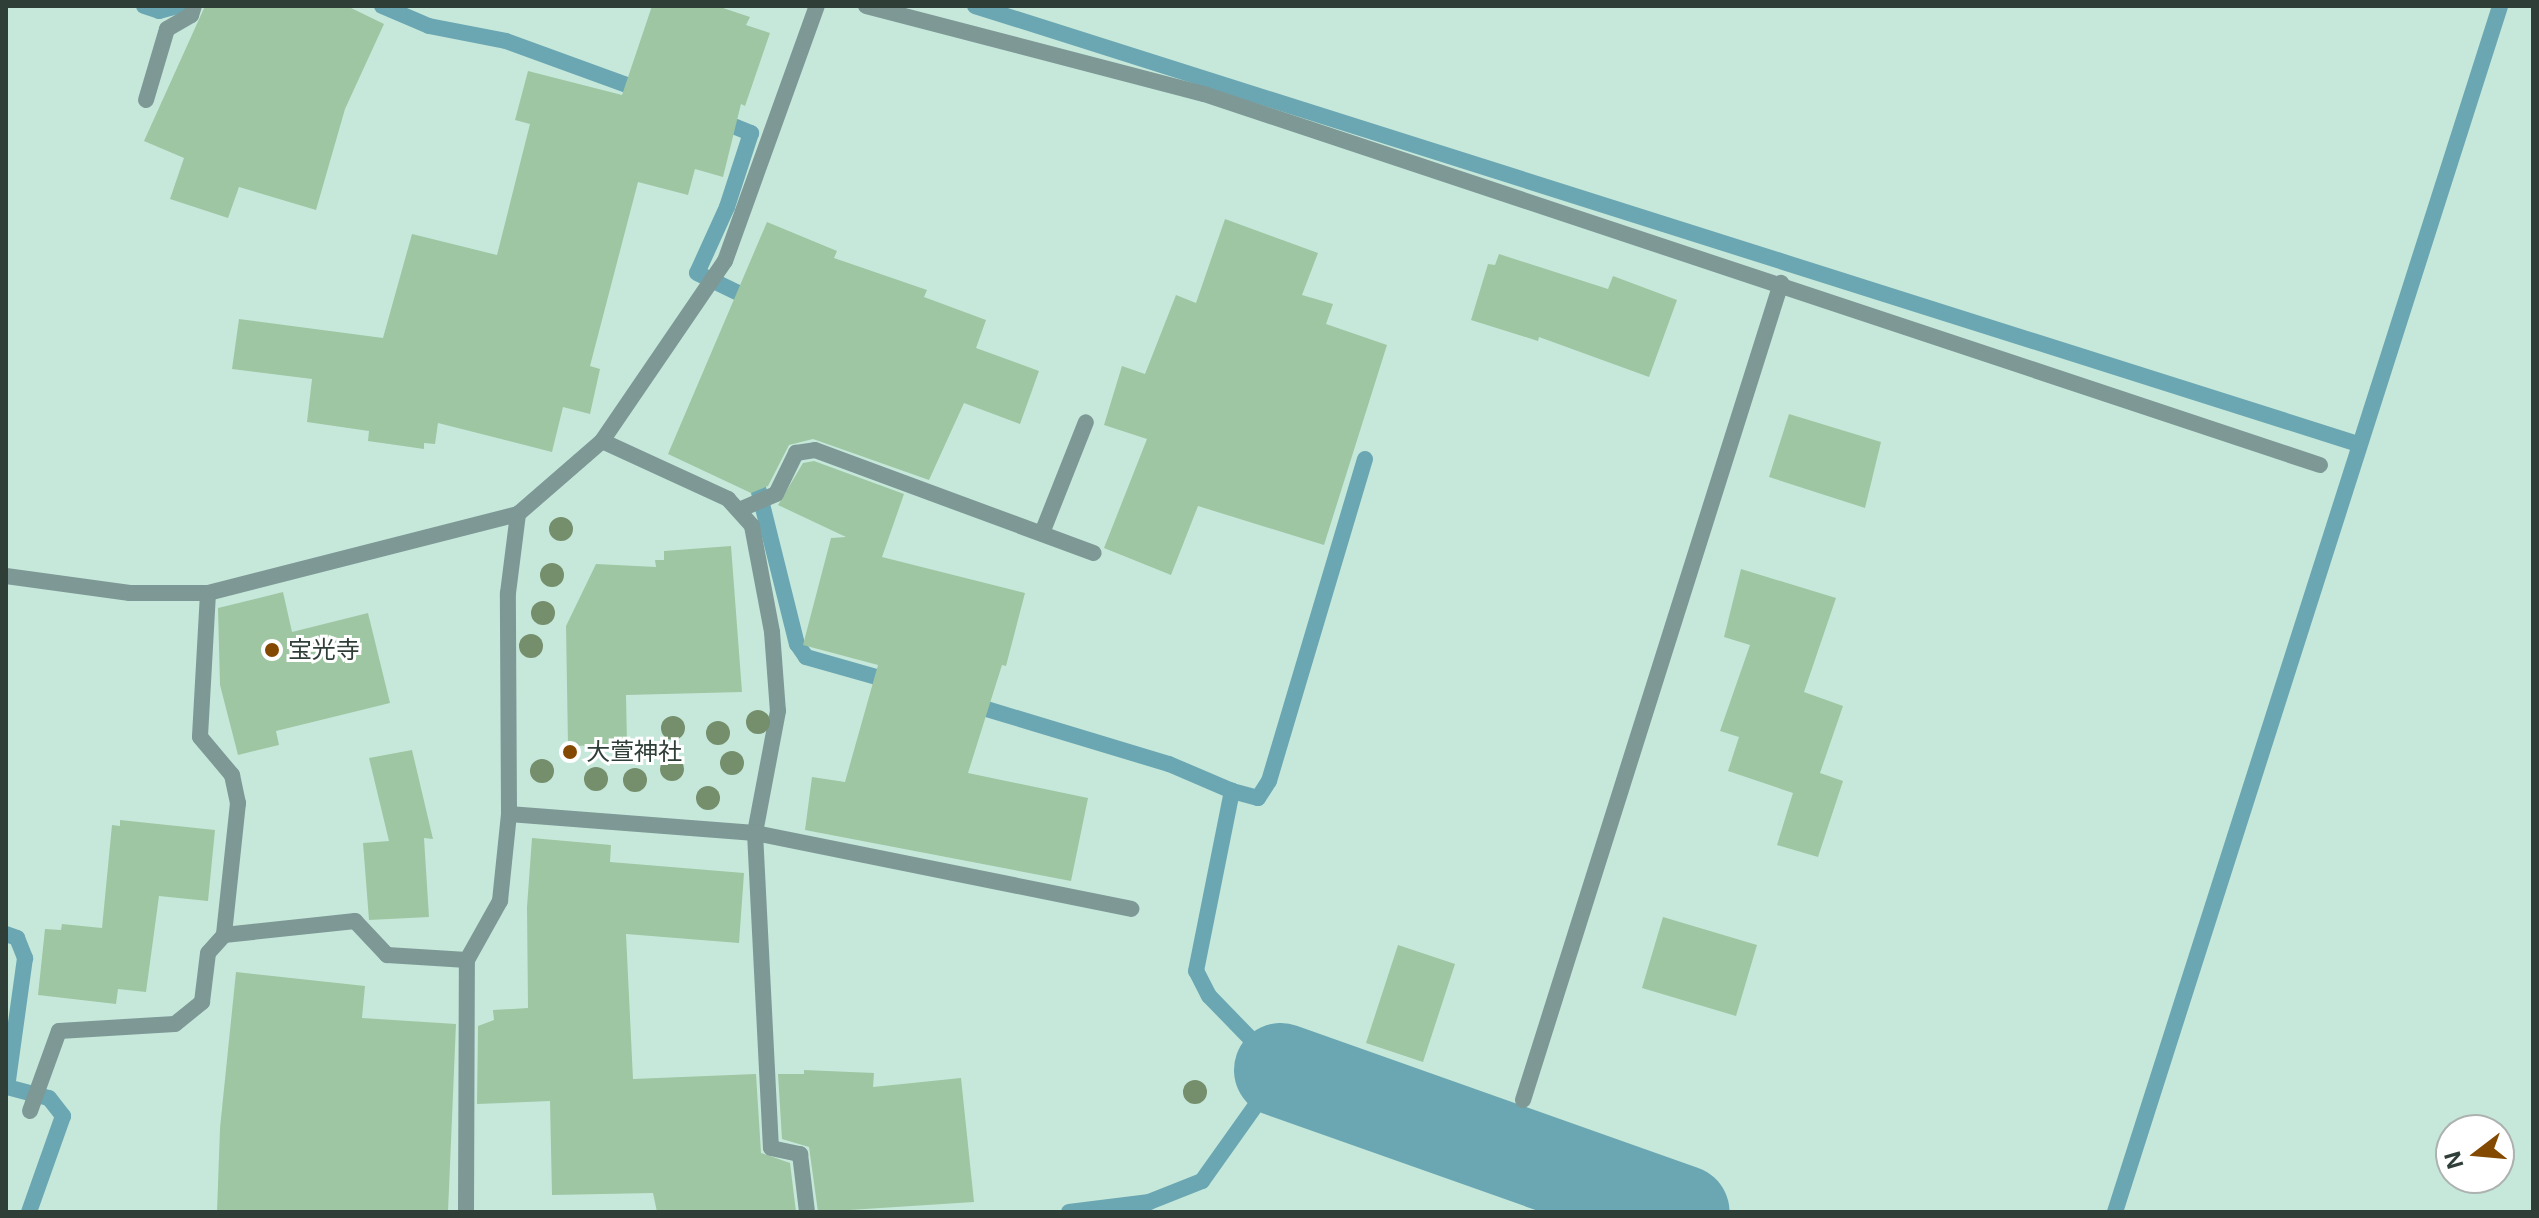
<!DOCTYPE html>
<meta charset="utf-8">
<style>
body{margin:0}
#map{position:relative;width:2539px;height:1218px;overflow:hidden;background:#c6e8da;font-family:Inter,"Noto Sans JP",sans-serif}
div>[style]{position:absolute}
.stream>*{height:16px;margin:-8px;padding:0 8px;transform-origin:8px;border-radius:8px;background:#6ba7b3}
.river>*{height:94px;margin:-47px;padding:0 47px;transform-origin:47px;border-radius:47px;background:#6ba7b3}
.building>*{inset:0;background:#9ec6a2}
.lane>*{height:16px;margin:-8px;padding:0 8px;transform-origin:8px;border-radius:8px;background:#7e9896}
.street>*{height:16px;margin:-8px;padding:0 8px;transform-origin:8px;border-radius:8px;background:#7e9896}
.trees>*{width:24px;height:24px;margin:-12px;border-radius:50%;background:#758e6c}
.dots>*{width:22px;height:22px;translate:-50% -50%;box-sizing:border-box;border:4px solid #fff;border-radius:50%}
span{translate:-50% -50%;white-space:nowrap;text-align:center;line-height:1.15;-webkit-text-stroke:6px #fff;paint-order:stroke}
.poi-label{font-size:24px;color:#303e38}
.left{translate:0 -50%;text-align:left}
.frame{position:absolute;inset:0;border:8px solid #303e38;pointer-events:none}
.north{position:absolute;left:2435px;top:1114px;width:80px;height:80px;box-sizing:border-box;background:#fff;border:2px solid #acb2af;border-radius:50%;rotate:254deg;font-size:22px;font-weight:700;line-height:32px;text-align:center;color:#303e38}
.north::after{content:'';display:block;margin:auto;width:28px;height:36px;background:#844900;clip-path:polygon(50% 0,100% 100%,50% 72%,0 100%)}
</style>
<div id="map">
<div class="stream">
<div style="left:144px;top:6px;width:16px;rotate:18deg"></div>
<div style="left:159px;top:11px;width:20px;rotate:-15deg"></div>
<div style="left:382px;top:6px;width:51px;rotate:23.1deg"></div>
<div style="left:429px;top:26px;width:78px;rotate:11deg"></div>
<div style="left:506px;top:41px;width:149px;rotate:20deg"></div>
<div style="left:975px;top:6px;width:1451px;rotate:17.57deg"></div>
<div style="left:716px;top:119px;width:38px;rotate:22deg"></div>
<div style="left:751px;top:133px;width:78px;rotate:108deg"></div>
<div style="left:727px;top:207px;width:72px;rotate:114.4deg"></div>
<div style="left:697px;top:273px;width:64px;rotate:25.8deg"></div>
<div style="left:758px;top:488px;width:161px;rotate:76deg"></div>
<div style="left:797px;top:644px;width:16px;rotate:55deg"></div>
<div style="left:806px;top:657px;width:91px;rotate:15.9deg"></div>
<div style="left:970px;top:704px;width:208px;rotate:16.8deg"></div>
<div style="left:1169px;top:764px;width:69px;rotate:23.2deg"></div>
<div style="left:6px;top:934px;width:12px;rotate:20deg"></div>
<div style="left:17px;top:938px;width:22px;rotate:68deg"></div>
<div style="left:25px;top:958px;width:130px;rotate:97.9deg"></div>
<div style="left:7px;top:1087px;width:43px;rotate:14.7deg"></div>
<div style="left:49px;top:1098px;width:23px;rotate:52deg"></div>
<div style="left:63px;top:1116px;width:102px;rotate:109.5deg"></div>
<div style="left:1069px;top:1212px;width:81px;rotate:-7.1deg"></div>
<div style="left:1149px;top:1202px;width:57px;rotate:-21.6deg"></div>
<div style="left:1202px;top:1181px;width:136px;rotate:-54.6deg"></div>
<div style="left:1281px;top:1070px;width:103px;rotate:-134.2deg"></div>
<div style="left:1209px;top:996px;width:28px;rotate:-117deg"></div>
<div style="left:1196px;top:971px;width:184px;rotate:-78.7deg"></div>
<div style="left:1232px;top:791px;width:27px;rotate:15deg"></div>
<div style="left:1258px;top:798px;width:20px;rotate:-57deg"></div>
<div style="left:1269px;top:781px;width:336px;rotate:-73.4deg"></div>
<div style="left:2115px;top:1212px;width:1266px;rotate:-72.29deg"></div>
</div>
<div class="river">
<div style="left:1281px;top:1070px;width:426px;rotate:19.5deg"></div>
</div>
<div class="building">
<div style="clip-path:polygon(205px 6px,347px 6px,384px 24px,345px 109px,316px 210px,239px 187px,228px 218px,170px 199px,184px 158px,144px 141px)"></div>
<div style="clip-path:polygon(652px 6px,717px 6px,750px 17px,746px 25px,770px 33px,745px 106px,741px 104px,723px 177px,695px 169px,688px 195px,638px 182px,590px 366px,600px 369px,590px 414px,563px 407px,552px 452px,438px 423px,435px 444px,424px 443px,424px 449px,368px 441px,369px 431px,307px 422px,312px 379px,232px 369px,239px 319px,383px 338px,412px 234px,497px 255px,530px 124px,515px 120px,528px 71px,622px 95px)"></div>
<div style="clip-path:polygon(1225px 219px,1318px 253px,1302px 295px,1333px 304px,1326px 324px,1387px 345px,1324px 545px,1198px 506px,1171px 575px,1104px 548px,1147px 439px,1104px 425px,1122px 366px,1145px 374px,1176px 295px,1196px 303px)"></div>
<div style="clip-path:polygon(767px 222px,837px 251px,834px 258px,927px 290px,924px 297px,986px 320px,976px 348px,1039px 371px,1020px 424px,964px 403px,929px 480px,813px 439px,789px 445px,768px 486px,751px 493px,668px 454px)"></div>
<div style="clip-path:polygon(1499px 254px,1608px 289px,1613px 276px,1677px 300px,1649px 377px,1539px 337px,1538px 341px,1471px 320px,1488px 264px,1495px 265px)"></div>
<div style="clip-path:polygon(1789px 414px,1881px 442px,1865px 508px,1769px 477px)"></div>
<div style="clip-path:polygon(814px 461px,904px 494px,882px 557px,1025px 593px,1006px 666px,1002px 665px,968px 773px,1088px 798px,1071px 881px,805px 830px,812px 777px,845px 782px,878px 665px,803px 645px,831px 538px,846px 537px,778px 505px,803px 463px)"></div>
<div style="clip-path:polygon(731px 546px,742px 692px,626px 695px,627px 745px,568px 746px,566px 626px,596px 564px,656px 567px,655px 560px,664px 560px,664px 551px)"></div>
<div style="clip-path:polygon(1741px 569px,1836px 598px,1804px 692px,1843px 706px,1820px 773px,1843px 781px,1818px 857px,1777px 845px,1793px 793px,1728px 771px,1739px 737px,1720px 731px,1750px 645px,1724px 637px)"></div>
<div style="clip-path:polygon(283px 592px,292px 632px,368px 613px,390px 703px,276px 731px,279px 745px,238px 755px,220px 685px,218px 608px)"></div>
<div style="clip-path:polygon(412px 750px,433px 839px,424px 838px,429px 917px,369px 920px,363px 843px,389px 841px,369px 758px)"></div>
<div style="clip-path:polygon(120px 820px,215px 830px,208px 901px,159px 896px,146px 992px,118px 989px,116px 1004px,38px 995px,45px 929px,61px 930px,62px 924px,102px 928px,112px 825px,120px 826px)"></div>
<div style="clip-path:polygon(532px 838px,611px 845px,610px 862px,744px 873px,739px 943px,626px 934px,633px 1079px,756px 1074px,761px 1153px,790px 1163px,796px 1212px,657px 1212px,653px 1193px,552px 1195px,550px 1101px,477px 1104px,478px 1026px,494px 1020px,493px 1010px,528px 1008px,527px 907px)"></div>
<div style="clip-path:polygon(1663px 917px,1757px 945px,1736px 1016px,1642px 988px)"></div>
<div style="clip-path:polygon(1398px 945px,1455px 964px,1423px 1062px,1366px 1043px)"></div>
<div style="clip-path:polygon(236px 972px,365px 986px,362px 1018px,456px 1024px,448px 1212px,217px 1212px,220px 1128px)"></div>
<div style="clip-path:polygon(804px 1070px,874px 1073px,873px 1087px,961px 1078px,974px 1202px,818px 1212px,809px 1147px,782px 1139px,778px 1074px,804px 1074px)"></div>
</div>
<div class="lane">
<div style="left:739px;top:510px;width:40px;rotate:-23.4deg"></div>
<div style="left:776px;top:494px;width:46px;rotate:-64deg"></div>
<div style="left:796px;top:453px;width:19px;rotate:-9deg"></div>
<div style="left:815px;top:450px;width:297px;rotate:20.3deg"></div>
<div style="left:1042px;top:533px;width:119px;rotate:-68.4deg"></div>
<div style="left:30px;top:1111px;width:85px;rotate:-70.1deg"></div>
<div style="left:59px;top:1031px;width:116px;rotate:-3.5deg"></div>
<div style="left:175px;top:1024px;width:35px;rotate:-39deg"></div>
<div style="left:202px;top:1002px;width:49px;rotate:-83deg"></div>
<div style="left:208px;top:953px;width:24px;rotate:-48deg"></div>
</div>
<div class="street">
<div style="left:866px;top:6px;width:349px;rotate:14.6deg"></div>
<div style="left:1204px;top:94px;width:1176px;rotate:18.39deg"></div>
<div style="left:146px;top:100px;width:74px;rotate:-73.5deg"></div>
<div style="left:167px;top:29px;width:28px;rotate:-30deg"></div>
<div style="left:191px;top:15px;width:9px;rotate:-72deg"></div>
<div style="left:602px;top:441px;width:139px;rotate:24.7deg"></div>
<div style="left:728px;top:499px;width:36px;rotate:48deg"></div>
<div style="left:752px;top:526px;width:108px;rotate:79.3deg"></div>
<div style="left:772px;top:632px;width:79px;rotate:85.7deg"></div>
<div style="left:778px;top:711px;width:124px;rotate:100.7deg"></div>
<div style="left:755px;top:833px;width:315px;rotate:87.1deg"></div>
<div style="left:771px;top:1148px;width:30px;rotate:12deg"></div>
<div style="left:800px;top:1154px;width:58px;rotate:83.1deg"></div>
<div style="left:6px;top:576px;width:125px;rotate:7.8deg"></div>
<div style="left:130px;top:593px;width:78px"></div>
<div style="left:208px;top:593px;width:320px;rotate:-14.3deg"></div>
<div style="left:518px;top:514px;width:111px;rotate:-41deg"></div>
<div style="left:602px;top:441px;width:218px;rotate:-55.7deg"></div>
<div style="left:725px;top:261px;width:271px;rotate:-70.2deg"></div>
<div style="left:208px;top:593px;width:144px;rotate:93.2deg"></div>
<div style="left:200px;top:737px;width:50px;rotate:49.9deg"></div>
<div style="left:232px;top:775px;width:29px;rotate:78deg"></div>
<div style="left:238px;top:803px;width:133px;rotate:96.1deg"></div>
<div style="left:224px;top:935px;width:132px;rotate:-6.1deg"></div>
<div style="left:355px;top:921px;width:47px;rotate:46.7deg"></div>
<div style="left:387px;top:955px;width:80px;rotate:3.6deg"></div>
<div style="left:509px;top:814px;width:247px;rotate:4.4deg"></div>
<div style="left:755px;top:833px;width:384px;rotate:11.4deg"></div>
<div style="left:1523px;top:1100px;width:857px;rotate:-72.47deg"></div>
<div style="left:466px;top:1212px;width:252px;rotate:-89.8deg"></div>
<div style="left:467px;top:960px;width:68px;rotate:-60.8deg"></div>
<div style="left:500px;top:901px;width:87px;rotate:-84.1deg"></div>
<div style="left:509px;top:814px;width:221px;rotate:-90.3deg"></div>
<div style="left:508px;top:593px;width:80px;rotate:-82.8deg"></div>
</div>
<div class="trees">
<div style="left:561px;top:529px"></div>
<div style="left:552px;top:575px"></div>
<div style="left:543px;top:613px"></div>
<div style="left:531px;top:646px"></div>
<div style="left:758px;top:722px"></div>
<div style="left:673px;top:728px"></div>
<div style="left:718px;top:733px"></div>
<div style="left:732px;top:763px"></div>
<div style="left:672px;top:769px"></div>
<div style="left:542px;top:771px"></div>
<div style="left:596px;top:779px"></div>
<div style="left:635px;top:780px"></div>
<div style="left:708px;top:798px"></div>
<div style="left:1195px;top:1092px"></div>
</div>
<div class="dots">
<div style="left:272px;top:650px;background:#844900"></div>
<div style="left:570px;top:752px;background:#844900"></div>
</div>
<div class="poi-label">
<span class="left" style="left:288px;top:650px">宝光寺</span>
<span class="left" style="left:586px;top:752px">大萱神社</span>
</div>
<div class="frame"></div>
<div class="north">N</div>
</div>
